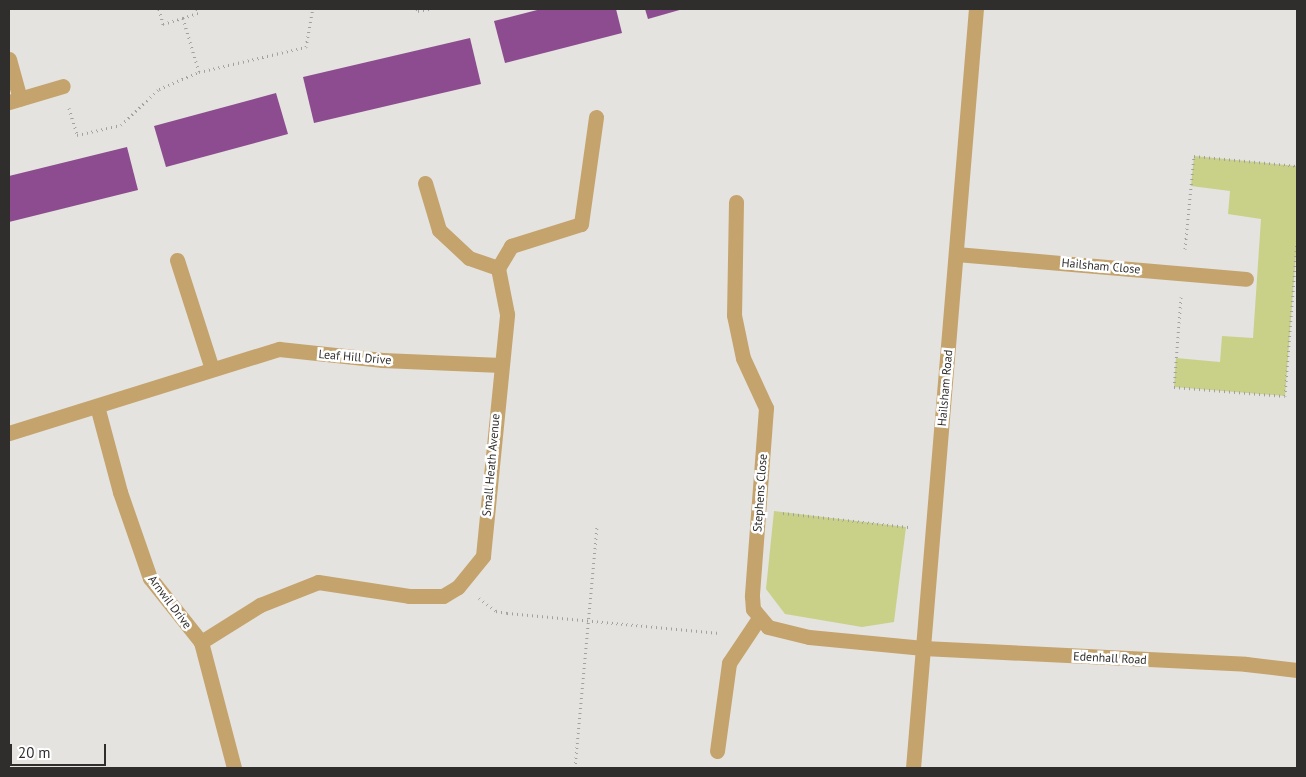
<!DOCTYPE html>
<style>
body{margin:0}
#map{position:relative;width:1306px;height:777px;overflow:hidden;background:#e4e3df;font-family:"PT Sans",sans-serif}
div>[style]{position:absolute}
.green>*{inset:0;background:#c9d189}
.building>*{inset:0;background:#8c4c8f}
.path>*{height:3px;margin-top:-1.5px;transform-origin:0;background:repeating-linear-gradient(90deg,#a2a19f 0 1px,transparent 0 5px)}
.service>*{height:15px;margin:-7.5px;padding:0 7.5px;transform-origin:7.5px;border-radius:7.5px;background:#c5a36c}
.minor>*{height:15px;margin:-7.5px;padding:0 7.5px;transform-origin:7.5px;border-radius:7.5px;background:#c5a36c}
span{translate:-50% -50%;white-space:nowrap;text-align:center;line-height:1.15;-webkit-text-stroke:5px #fff;paint-order:stroke}
.street-label{font-size:12px;color:#2f2e2d}
.frame{position:absolute;inset:0;border:10px solid #2f2e2d;pointer-events:none}
.scale{position:absolute;left:10px;top:744px;width:96px;height:22px;box-sizing:border-box;border:2px solid #2f2e2d;border-top:0;padding-left:6px;font-size:15px;line-height:18px;white-space:nowrap;color:#2f2e2d;-webkit-text-stroke:4px #fff;paint-order:stroke}
</style>
<div id="map">
<div class="green">
<div style="clip-path:polygon(1194px 156px,1297px 166px,1297px 241px,1285px 396px,1174px 387px,1176px 358px,1220px 362px,1222px 336px,1253px 338px,1261px 219px,1228px 214px,1230px 191px,1191px 186px)"></div>
<div style="clip-path:polygon(774px 511px,906px 527px,894px 622px,862px 627px,785px 614px,766px 589px)"></div>
</div>
<div class="building">
<div style="clip-path:polygon(541px 9px,616px 9px,622px 33px,505px 63px,494px 21px)"></div>
<div style="clip-path:polygon(645px 9px,683px 9px,648px 19px)"></div>
<div style="clip-path:polygon(470px 38px,481px 84px,314px 123px,303px 77px)"></div>
<div style="clip-path:polygon(276px 93px,288px 134px,166px 167px,154px 126px)"></div>
<div style="clip-path:polygon(127px 147px,138px 190px,9px 222px,9px 176px)"></div>
</div>
<div class="path">
<div style="left:159px;top:9px;width:16px;rotate:75deg"></div>
<div style="left:163px;top:24px;width:21px;rotate:-17deg"></div>
<div style="left:197px;top:9px;width:4px;rotate:76deg"></div>
<div style="left:198px;top:13px;width:16px;rotate:162deg"></div>
<div style="left:183px;top:18px;width:56px;rotate:73.5deg"></div>
<div style="left:417px;top:9px;width:2px;rotate:63deg"></div>
<div style="left:418px;top:11px;width:11px;rotate:-10deg"></div>
<div style="left:69px;top:108px;width:28px;rotate:73deg"></div>
<div style="left:77px;top:135px;width:45px;rotate:-12.8deg"></div>
<div style="left:121px;top:125px;width:52px;rotate:-43.5deg"></div>
<div style="left:159px;top:89px;width:43px;rotate:-23deg"></div>
<div style="left:199px;top:72px;width:110px;rotate:-13.2deg"></div>
<div style="left:306px;top:47px;width:39px;rotate:-80deg"></div>
<div style="left:1185px;top:249px;width:93px;rotate:-84.5deg"></div>
<div style="left:1194px;top:156px;width:103px;rotate:5.5deg"></div>
<div style="left:1181px;top:297px;width:90px;rotate:94.4deg"></div>
<div style="left:1174px;top:387px;width:111px;rotate:4.6deg"></div>
<div style="left:1285px;top:396px;width:155px;rotate:-85.6deg"></div>
<div style="left:783px;top:513px;width:126px;rotate:6.4deg"></div>
<div style="left:479px;top:598px;width:21px;rotate:37deg"></div>
<div style="left:496px;top:611px;width:11px;rotate:10deg"></div>
<div style="left:507px;top:613px;width:213px;rotate:5.4deg"></div>
<div style="left:575px;top:768px;width:244px;rotate:-84.8deg"></div>
</div>
<div class="service">
<div style="left:717px;top:751px;width:89px;rotate:-82.2deg"></div>
<div style="left:729px;top:663px;width:54px;rotate:-56.3deg"></div>
</div>
<div class="minor">
<div style="left:9px;top:59px;width:41px;rotate:74.6deg"></div>
<div style="left:9px;top:102px;width:56px;rotate:-16.5deg"></div>
<div style="left:425px;top:183px;width:49px;rotate:73.4deg"></div>
<div style="left:439px;top:230px;width:41px;rotate:43deg"></div>
<div style="left:469px;top:258px;width:31px;rotate:19deg"></div>
<div style="left:736px;top:202px;width:113px;rotate:91deg"></div>
<div style="left:734px;top:315px;width:44px;rotate:78.2deg"></div>
<div style="left:743px;top:358px;width:55px;rotate:65.3deg"></div>
<div style="left:766px;top:408px;width:189px;rotate:94.3deg"></div>
<div style="left:752px;top:596px;width:13px;rotate:86deg"></div>
<div style="left:753px;top:609px;width:23px;rotate:50deg"></div>
<div style="left:768px;top:627px;width:42px;rotate:13.7deg"></div>
<div style="left:809px;top:637px;width:115px;rotate:5.5deg"></div>
<div style="left:923px;top:648px;width:323px;rotate:2.8deg"></div>
<div style="left:1246px;top:664px;width:51px;rotate:6.7deg"></div>
<div style="left:956px;top:254px;width:291px;rotate:4.9deg"></div>
<div style="left:177px;top:260px;width:114px;rotate:72.2deg"></div>
<div style="left:97px;top:406px;width:89px;rotate:75deg"></div>
<div style="left:120px;top:492px;width:91px;rotate:70.8deg"></div>
<div style="left:150px;top:578px;width:82px;rotate:51.4deg"></div>
<div style="left:201px;top:642px;width:130px;rotate:75.3deg"></div>
<div style="left:9px;top:433px;width:283px;rotate:-17.3deg"></div>
<div style="left:279px;top:349px;width:104px;rotate:6.1deg"></div>
<div style="left:382px;top:360px;width:119px;rotate:2.4deg"></div>
<div style="left:201px;top:642px;width:70px;rotate:-32.1deg"></div>
<div style="left:260px;top:605px;width:62px;rotate:-21.6deg"></div>
<div style="left:318px;top:582px;width:92px;rotate:8.7deg"></div>
<div style="left:409px;top:596px;width:34px"></div>
<div style="left:443px;top:596px;width:17px;rotate:-31deg"></div>
<div style="left:458px;top:587px;width:40px;rotate:-51deg"></div>
<div style="left:483px;top:556px;width:243px;rotate:-84.3deg"></div>
<div style="left:507px;top:314px;width:47px;rotate:-101.1deg"></div>
<div style="left:498px;top:268px;width:26px;rotate:-59deg"></div>
<div style="left:511px;top:246px;width:73px;rotate:-17.4deg"></div>
<div style="left:581px;top:224px;width:108px;rotate:-82deg"></div>
<div style="left:913px;top:768px;width:762px;rotate:-85.26deg"></div>
</div>
<div class="street-label">
<span style="left:1101px;top:266px;rotate:5deg">Hailsham Close</span>
<span style="left:355px;top:357px;rotate:5deg">Leaf Hill Drive</span>
<span style="left:945px;top:388px;rotate:-85deg">Hailsham Road</span>
<span style="left:491px;top:465px;rotate:-85deg">Small Heath Avenue</span>
<span style="left:760px;top:493px;rotate:-86deg">Stephens Close</span>
<span style="left:170px;top:602px;rotate:53deg">Arnwil Drive</span>
<span style="left:1110px;top:658px;rotate:3deg">Edenhall Road</span>
</div>
<div class="frame"></div>
<div class="scale">20 m</div>
</div>
